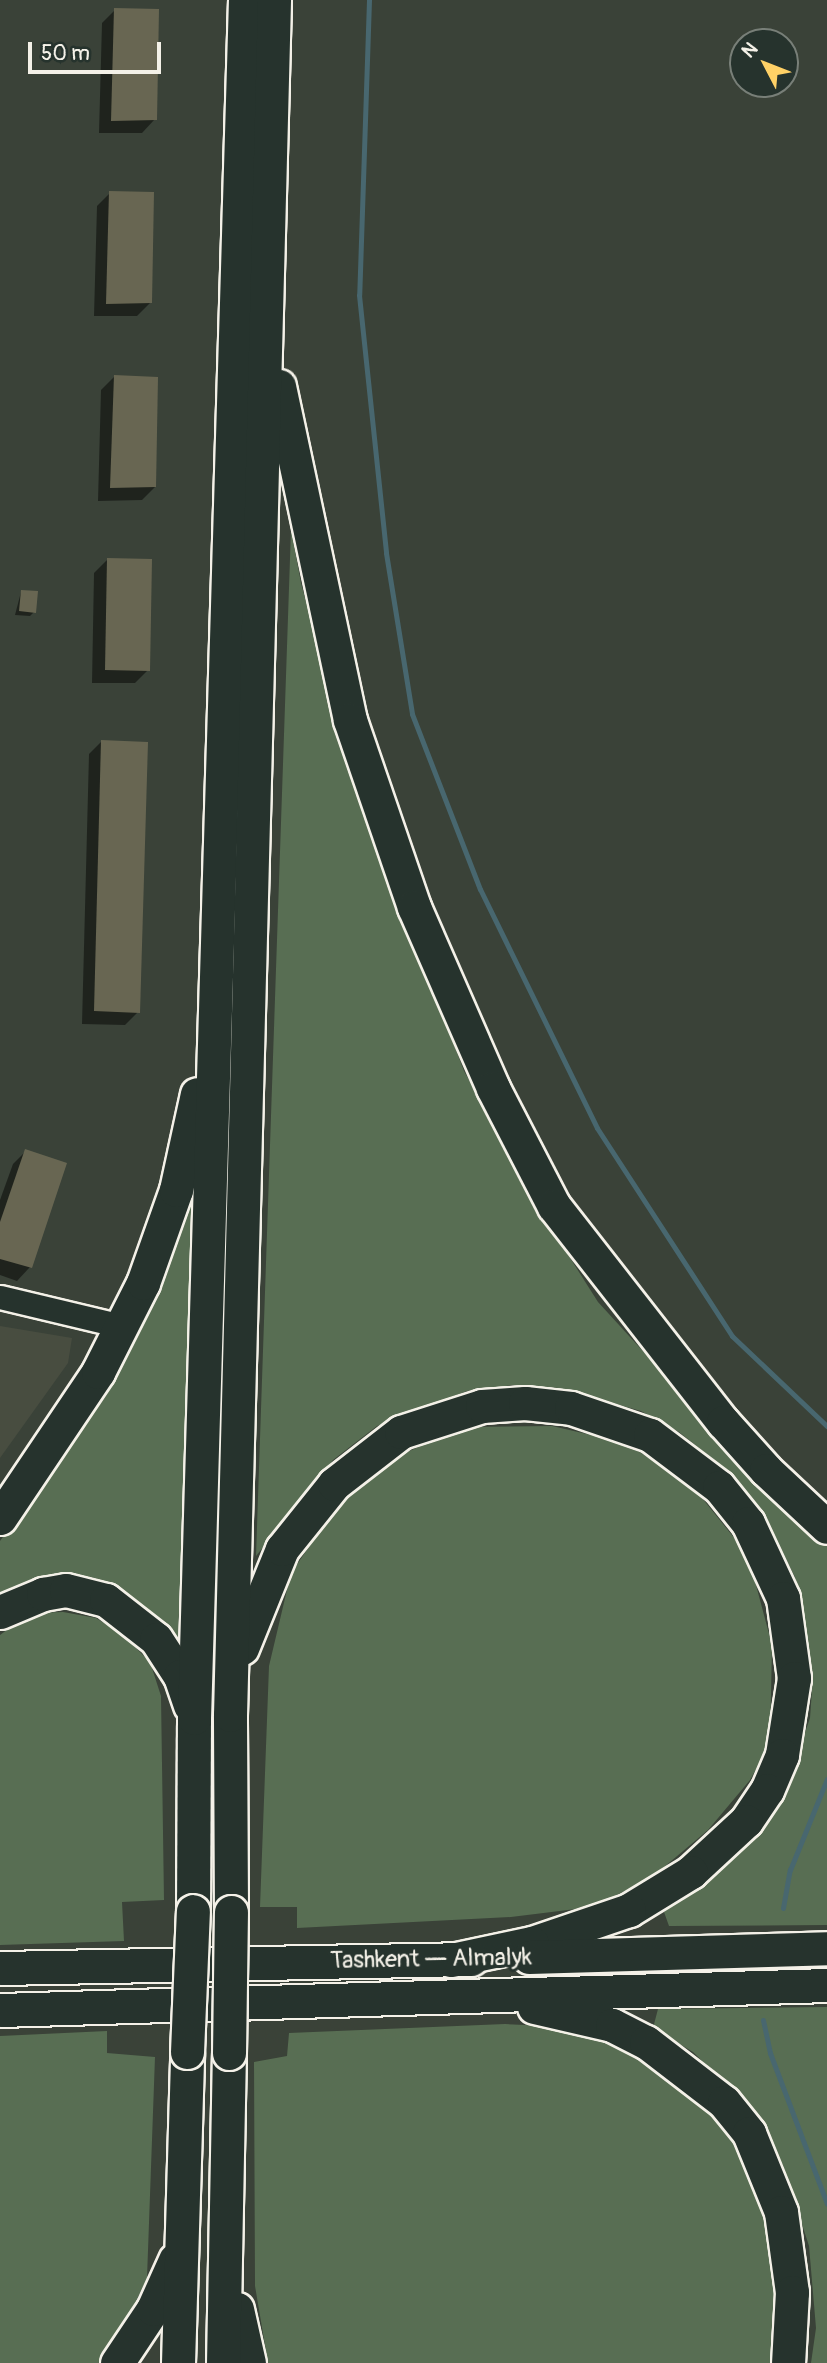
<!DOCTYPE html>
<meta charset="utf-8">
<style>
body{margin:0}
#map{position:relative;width:827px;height:2363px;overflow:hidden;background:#3a4238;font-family:Pangolin,sans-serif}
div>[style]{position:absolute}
.built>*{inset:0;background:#484d40}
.green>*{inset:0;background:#586e53}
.shadow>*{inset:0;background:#0007}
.stream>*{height:5px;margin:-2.5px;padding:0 2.5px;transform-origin:2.5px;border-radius:2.5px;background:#48676f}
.building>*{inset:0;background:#686652}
.roads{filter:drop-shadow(2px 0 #f4f1e8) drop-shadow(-2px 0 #f4f1e8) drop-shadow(0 2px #f4f1e8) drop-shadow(0 -2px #f4f1e8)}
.minor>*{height:23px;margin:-11.5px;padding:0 11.5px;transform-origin:11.5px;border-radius:11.5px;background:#26332d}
.highway>*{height:33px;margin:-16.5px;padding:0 16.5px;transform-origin:16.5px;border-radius:16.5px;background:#26332d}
.bridges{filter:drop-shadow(2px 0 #f4f1e8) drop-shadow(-2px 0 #f4f1e8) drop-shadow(0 2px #f4f1e8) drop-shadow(0 -2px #f4f1e8)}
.highway-bridge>*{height:33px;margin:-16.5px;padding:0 16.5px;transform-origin:16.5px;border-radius:16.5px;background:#26332d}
span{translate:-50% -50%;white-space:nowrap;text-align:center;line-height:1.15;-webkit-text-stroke:6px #26332d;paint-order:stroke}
.street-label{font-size:24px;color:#f4f1e8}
.north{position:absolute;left:729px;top:28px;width:70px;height:70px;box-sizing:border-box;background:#26332d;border:2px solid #787f78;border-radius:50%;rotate:312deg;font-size:19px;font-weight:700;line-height:28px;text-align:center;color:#f4f1e8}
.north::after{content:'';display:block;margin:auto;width:24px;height:32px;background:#ffd166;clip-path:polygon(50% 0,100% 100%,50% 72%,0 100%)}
.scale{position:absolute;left:28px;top:42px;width:133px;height:32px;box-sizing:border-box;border:4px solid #f4f1e8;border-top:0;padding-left:9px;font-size:21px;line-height:24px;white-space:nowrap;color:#f4f1e8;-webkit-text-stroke:5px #26332d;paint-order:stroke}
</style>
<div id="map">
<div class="built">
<div style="clip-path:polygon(0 1326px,72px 1338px,68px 1363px,0 1458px)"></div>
</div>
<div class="green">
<div style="clip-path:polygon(291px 529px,301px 583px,354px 782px,464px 1071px,546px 1220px,598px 1302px,757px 1476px,827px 1541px,827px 1925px,669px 1926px,664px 1912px,735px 1858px,783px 1798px,810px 1718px,813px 1675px,795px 1577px,775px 1538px,755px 1502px,723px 1467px,679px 1432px,641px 1411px,558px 1388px,513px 1385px,467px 1391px,377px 1426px,333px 1460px,256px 1556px)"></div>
<div style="clip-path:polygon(193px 1193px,178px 1643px,139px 1602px,120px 1588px,94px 1578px,67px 1574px,33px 1579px,0 1593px,0 1541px,106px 1396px,147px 1317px)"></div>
<div style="clip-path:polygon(552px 1426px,626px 1443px,694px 1488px,748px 1555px,772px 1645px,770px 1744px,750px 1780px,708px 1830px,651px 1878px,592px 1907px,511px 1917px,297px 1928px,297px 1907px,260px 1907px,269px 1666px,291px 1573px,338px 1505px,395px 1457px,466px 1427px)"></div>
<div style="clip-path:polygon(63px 1612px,96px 1618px,123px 1635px,150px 1662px,161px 1696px,164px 1900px,122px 1902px,124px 1941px,0 1945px,0 1635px,30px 1613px)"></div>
<div style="clip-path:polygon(827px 2007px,827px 2363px,811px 2363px,816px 2328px,809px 2246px,783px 2165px,760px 2124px,734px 2092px,693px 2052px,653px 2028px,658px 2009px)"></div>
<div style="clip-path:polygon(505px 2024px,569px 2027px,607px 2039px,675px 2078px,714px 2113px,737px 2142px,767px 2216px,778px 2297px,770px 2363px,268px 2363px,255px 2286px,254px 2062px,287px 2056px,289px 2033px)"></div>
<div style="clip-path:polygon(107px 2031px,107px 2053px,155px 2057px,147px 2278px,121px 2333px,99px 2363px,0 2363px,0 2036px)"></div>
</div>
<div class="shadow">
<div style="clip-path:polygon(115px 10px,155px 119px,142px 133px,99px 133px,102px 23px)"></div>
<div style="clip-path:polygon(110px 193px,150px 303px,137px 316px,94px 316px,97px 206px)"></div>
<div style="clip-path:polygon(114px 377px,155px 487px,142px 500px,98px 501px,101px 390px)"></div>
<div style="clip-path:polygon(107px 560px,148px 670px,135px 683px,92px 683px,94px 573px)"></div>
<div style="clip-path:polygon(21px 592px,34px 612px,30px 616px,15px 615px)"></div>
<div style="clip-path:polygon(102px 741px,138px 1012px,125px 1025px,82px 1024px,89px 754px)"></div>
<div style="clip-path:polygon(26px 1151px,30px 1267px,17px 1281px,0 1275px,0 1200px,13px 1164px)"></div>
</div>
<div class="stream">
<div style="left:369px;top:0;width:295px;rotate:91.9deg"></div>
<div style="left:359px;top:295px;width:259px;rotate:84deg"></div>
<div style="left:386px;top:553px;width:163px;rotate:80.8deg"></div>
<div style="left:412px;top:714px;width:188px;rotate:68.8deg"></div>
<div style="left:480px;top:889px;width:266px;rotate:63.9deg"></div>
<div style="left:597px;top:1128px;width:248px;rotate:57deg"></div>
<div style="left:732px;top:1336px;width:131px;rotate:43.5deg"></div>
<div style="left:783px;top:1908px;width:39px;rotate:-80deg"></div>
<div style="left:790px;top:1870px;width:98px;rotate:-67.9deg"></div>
<div style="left:763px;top:2020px;width:34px;rotate:78deg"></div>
<div style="left:770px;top:2053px;width:161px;rotate:69.3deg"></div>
</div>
<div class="building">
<div style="clip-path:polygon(114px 8px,159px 9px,157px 120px,111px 121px)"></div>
<div style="clip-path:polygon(109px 191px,154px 192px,152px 303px,106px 304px)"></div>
<div style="clip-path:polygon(114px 375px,158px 377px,156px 487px,110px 488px)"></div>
<div style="clip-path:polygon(107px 558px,152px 559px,150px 671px,105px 670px)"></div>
<div style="clip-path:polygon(21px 590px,38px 591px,36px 613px,19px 611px)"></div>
<div style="clip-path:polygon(101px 740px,148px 742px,140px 1013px,94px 1011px)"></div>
<div style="clip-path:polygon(25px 1149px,67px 1163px,32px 1268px,0 1259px,0 1222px)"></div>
</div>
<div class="roads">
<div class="minor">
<div style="left:0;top:1297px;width:125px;rotate:13.4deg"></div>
</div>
<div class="highway">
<div style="left:279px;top:386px;width:341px;rotate:78deg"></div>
<div style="left:350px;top:720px;width:198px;rotate:71.1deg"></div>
<div style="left:414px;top:907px;width:197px;rotate:66.4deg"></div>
<div style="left:493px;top:1088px;width:133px;rotate:62.7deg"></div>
<div style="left:554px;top:1206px;width:274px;rotate:52deg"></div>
<div style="left:723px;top:1422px;width:64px;rotate:48.1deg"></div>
<div style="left:766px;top:1470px;width:83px;rotate:43.1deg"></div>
<div style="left:0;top:1518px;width:176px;rotate:-56.1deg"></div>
<div style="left:98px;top:1372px;width:100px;rotate:-63.2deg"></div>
<div style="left:143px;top:1283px;width:99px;rotate:-70.5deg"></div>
<div style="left:176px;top:1190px;width:98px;rotate:-77.7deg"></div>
<div style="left:0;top:1612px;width:47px;rotate:-22.7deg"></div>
<div style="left:43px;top:1594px;width:23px;rotate:-10deg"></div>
<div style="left:66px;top:1590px;width:41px;rotate:14deg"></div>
<div style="left:106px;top:1600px;width:63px;rotate:38deg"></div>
<div style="left:156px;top:1639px;width:44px;rotate:57deg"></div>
<div style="left:180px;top:1676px;width:31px;rotate:71deg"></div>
<div style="left:242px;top:1648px;width:107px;rotate:-68deg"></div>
<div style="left:282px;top:1549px;width:83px;rotate:-51.3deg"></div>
<div style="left:334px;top:1484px;width:85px;rotate:-37.8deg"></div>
<div style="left:401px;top:1432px;width:85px;rotate:-17.8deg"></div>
<div style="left:482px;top:1406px;width:43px;rotate:-4deg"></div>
<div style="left:525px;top:1403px;width:46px;rotate:6.2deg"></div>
<div style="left:571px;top:1408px;width:83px;rotate:18.9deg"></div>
<div style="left:650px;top:1435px;width:86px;rotate:37deg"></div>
<div style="left:719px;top:1487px;width:46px;rotate:51.1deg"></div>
<div style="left:748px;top:1523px;width:83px;rotate:65deg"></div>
<div style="left:783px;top:1598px;width:81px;rotate:82.2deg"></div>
<div style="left:794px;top:1678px;width:78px;rotate:98.9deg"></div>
<div style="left:782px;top:1755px;width:38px;rotate:113deg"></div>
<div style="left:767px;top:1790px;width:37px;rotate:124deg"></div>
<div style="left:746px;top:1821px;width:75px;rotate:137.2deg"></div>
<div style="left:691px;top:1872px;width:73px;rotate:148.5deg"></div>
<div style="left:629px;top:1910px;width:102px;rotate:161.2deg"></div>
<div style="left:532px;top:1943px;width:83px;rotate:168.1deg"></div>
<div style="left:193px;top:1911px;width:193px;rotate:-89.7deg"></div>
<div style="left:194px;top:1718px;width:1719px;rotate:-88.3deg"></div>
<div style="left:231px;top:1912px;width:197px;rotate:-90.3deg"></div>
<div style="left:230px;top:1715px;width:1716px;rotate:-88.53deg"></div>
<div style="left:529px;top:1957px;width:298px;rotate:-1.7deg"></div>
<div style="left:0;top:1968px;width:471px;rotate:-1.1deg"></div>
<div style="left:534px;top:2007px;width:80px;rotate:13deg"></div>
<div style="left:612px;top:2025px;width:38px;rotate:27deg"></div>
<div style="left:646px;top:2042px;width:98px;rotate:37.6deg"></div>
<div style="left:724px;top:2102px;width:40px;rotate:51deg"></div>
<div style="left:749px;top:2133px;width:85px;rotate:67.9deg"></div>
<div style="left:781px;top:2212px;width:81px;rotate:82.2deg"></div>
<div style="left:792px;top:2292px;width:71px;rotate:93.2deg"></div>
<div style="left:0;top:2010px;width:827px;rotate:-1.73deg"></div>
<div style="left:237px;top:2309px;width:55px;rotate:77.5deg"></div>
<div style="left:117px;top:2363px;width:65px;rotate:-56.3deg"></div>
<div style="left:153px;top:2309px;width:54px;rotate:-65.8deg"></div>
<div style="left:178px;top:2363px;width:311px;rotate:-88.3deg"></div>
<div style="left:223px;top:2363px;width:310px;rotate:-88.9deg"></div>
</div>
</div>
<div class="bridges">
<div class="highway-bridge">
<div style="left:187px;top:2052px;width:141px;rotate:-87.6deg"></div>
<div style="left:229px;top:2053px;width:141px;rotate:-89.2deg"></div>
</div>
</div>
<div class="street-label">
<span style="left:431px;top:1959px;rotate:-1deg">Tashkent — Almalyk</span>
</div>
<div class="north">N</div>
<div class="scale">50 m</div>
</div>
